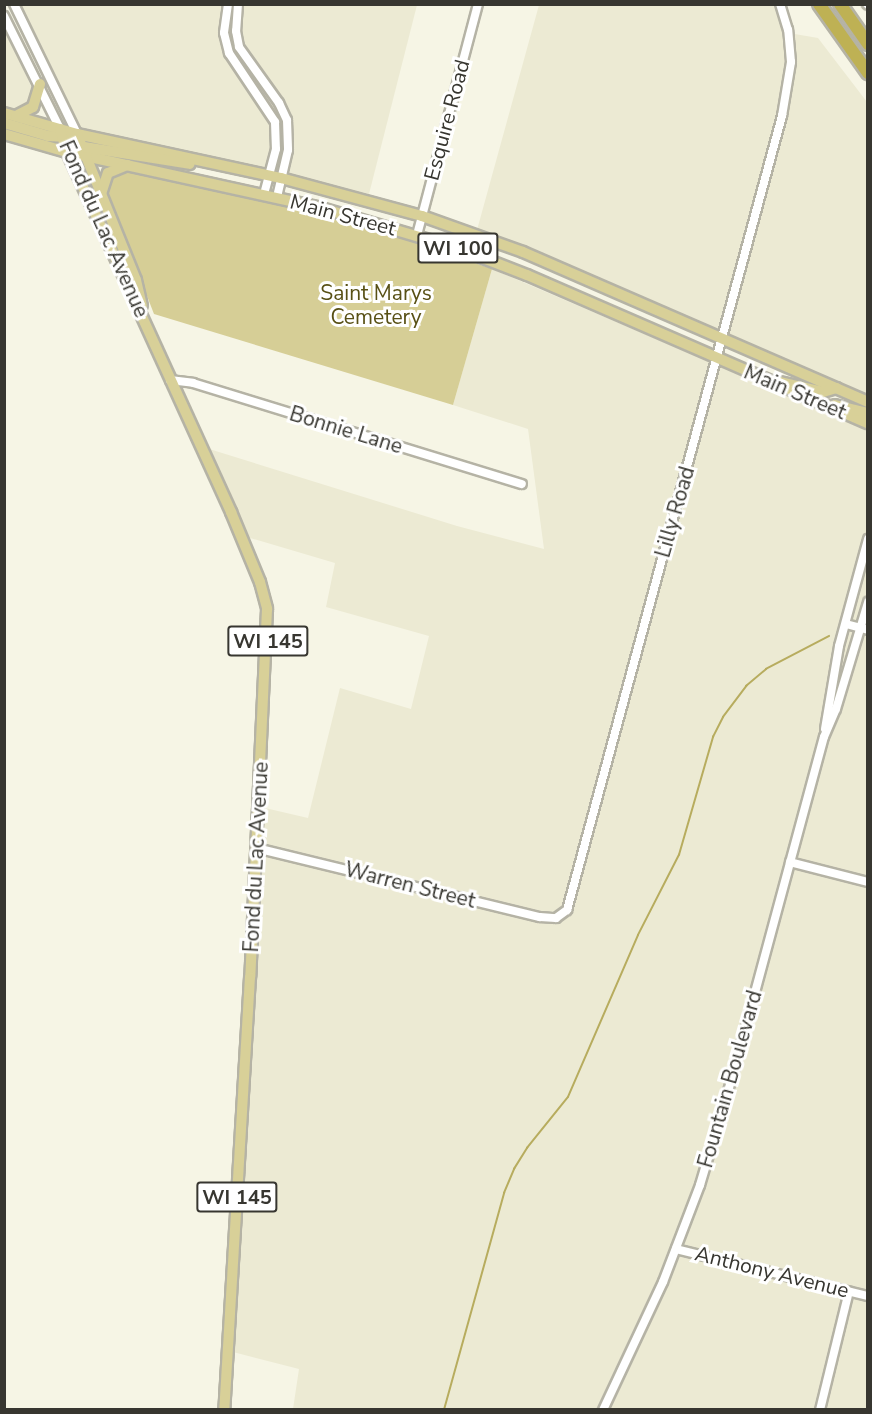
<!DOCTYPE html>
<style>
body{margin:0}
#map{position:relative;width:872px;height:1414px;overflow:hidden;background:#f6f5e5;font-family:"Nunito Sans",sans-serif}
div>[style]{position:absolute}
.built>*{inset:0;background:#ecead3}
.green>*{inset:0;background:#d6ce96}
.stream>*{height:1.5px;margin:-0.75px;padding:0 0.75px;transform-origin:0.75px;border-radius:0.75px;background:#b7ac5e}
.roads{filter:drop-shadow(2px 0 #b5b3a5) drop-shadow(-2px 0 #b5b3a5) drop-shadow(0 2px #b5b3a5) drop-shadow(0 -2px #b5b3a5)}
.minor>*{height:8px;margin:-4px;padding:0 4px;transform-origin:4px;border-radius:4px;background:#fff}
.major>*{height:10px;margin:-5px;padding:0 5px;transform-origin:5px;border-radius:5px;background:#d8d098}
.highway>*{height:12px;margin:-6px;padding:0 6px;transform-origin:6px;border-radius:6px;background:#beb154}
span{translate:-50% -50%;white-space:nowrap;text-align:center;line-height:1.15;-webkit-text-stroke:6px #fff;paint-order:stroke}
.shield-label span{padding:2px 4px;background:#fff;border:2px solid;border-radius:4px;-webkit-text-stroke-width:0}
.shield-label{font-size:20px;color:#373630;font-weight:700}
.street-label{font-size:21px;color:#373630}
.park-label{font-size:21px;color:#585015}
.frame{position:absolute;inset:0;border:6px solid #373630;pointer-events:none}
</style>
<div id="map">
<div class="built">
<div style="clip-path:polygon(19px 5px,417px 5px,369px 194px,80px 127px)"></div>
<div style="clip-path:polygon(539px 5px,774px 5px,783px 32px,818px 38px,867px 102px,867px 396px,539px 254px,477px 230px)"></div>
<div style="clip-path:polygon(4px 26px,34px 93px,32px 103px,15px 111px,5px 108px)"></div>
<div style="clip-path:polygon(492px 269px,867px 429px,867px 1409px,293px 1409px,299px 1369px,233px 1352px,265px 808px,308px 818px,340px 688px,411px 709px,429px 636px,326px 607px,335px 563px,247px 537px,206px 448px,457px 526px,544px 549px,528px 429px,453px 405px)"></div>
</div>
<div class="green">
<div style="clip-path:polygon(123px 171px,320px 213px,399px 236px,492px 269px,453px 405px,154px 314px,107px 193px,111px 175px)"></div>
</div>
<div class="stream">
<div style="left:444px;top:1410px;width:225px;rotate:-74.5deg"></div>
<div style="left:504px;top:1193px;width:26px;rotate:-67deg"></div>
<div style="left:514px;top:1169px;width:25px;rotate:-58deg"></div>
<div style="left:527px;top:1148px;width:65px;rotate:-51.2deg"></div>
<div style="left:568px;top:1097px;width:176px;rotate:-66.6deg"></div>
<div style="left:638px;top:935px;width:90px;rotate:-62.9deg"></div>
<div style="left:679px;top:855px;width:123px;rotate:-73.9deg"></div>
<div style="left:713px;top:737px;width:22px;rotate:-63deg"></div>
<div style="left:723px;top:717px;width:39px;rotate:-53deg"></div>
<div style="left:746px;top:686px;width:26px;rotate:-40deg"></div>
<div style="left:766px;top:669px;width:71px;rotate:-27.6deg"></div>
</div>
<div class="roads">
<div class="minor">
<div style="left:14px;top:4px;width:144px;rotate:64.1deg"></div>
<div style="left:228px;top:4px;width:29px;rotate:98deg"></div>
<div style="left:224px;top:33px;width:21px;rotate:76deg"></div>
<div style="left:229px;top:53px;width:83px;rotate:56.3deg"></div>
<div style="left:275px;top:122px;width:27px;rotate:88deg"></div>
<div style="left:276px;top:149px;width:47px;rotate:104.9deg"></div>
<div style="left:238px;top:4px;width:27px;rotate:94deg"></div>
<div style="left:236px;top:31px;width:16px;rotate:79deg"></div>
<div style="left:239px;top:47px;width:69px;rotate:54.5deg"></div>
<div style="left:279px;top:103px;width:19px;rotate:65deg"></div>
<div style="left:287px;top:120px;width:30px;rotate:88deg"></div>
<div style="left:288px;top:150px;width:48px;rotate:103.2deg"></div>
<div style="left:867px;top:4px;width:1px;rotate:45deg"></div>
<div style="left:4px;top:16px;width:126px;rotate:63.6deg"></div>
<div style="left:417px;top:235px;width:239px;rotate:-75.2deg"></div>
<div style="left:170px;top:380px;width:23px;rotate:7deg"></div>
<div style="left:193px;top:383px;width:344px;rotate:17.1deg"></div>
<div style="left:846px;top:624px;width:23px;rotate:15deg"></div>
<div style="left:825px;top:729px;width:84px;rotate:-80.4deg"></div>
<div style="left:839px;top:646px;width:111px;rotate:-74.8deg"></div>
<div style="left:256px;top:848px;width:292px;rotate:13.7deg"></div>
<div style="left:540px;top:917px;width:16px;rotate:4deg"></div>
<div style="left:556px;top:918px;width:14px;rotate:-36deg"></div>
<div style="left:567px;top:910px;width:823px;rotate:-74.85deg"></div>
<div style="left:782px;top:116px;width:55px;rotate:-80.5deg"></div>
<div style="left:791px;top:62px;width:32px;rotate:-95deg"></div>
<div style="left:788px;top:30px;width:27px;rotate:-107deg"></div>
<div style="left:790px;top:862px;width:81px;rotate:14.4deg"></div>
<div style="left:676px;top:1249px;width:198px;rotate:13.8deg"></div>
<div style="left:603px;top:1410px;width:141px;rotate:-64.9deg"></div>
<div style="left:663px;top:1282px;width:104px;rotate:-69.1deg"></div>
<div style="left:700px;top:1185px;width:116px;rotate:-73.4deg"></div>
<div style="left:733px;top:1074px;width:349px;rotate:-74.9deg"></div>
<div style="left:824px;top:737px;width:30px;rotate:-67deg"></div>
<div style="left:836px;top:709px;width:112px;rotate:-73.3deg"></div>
<div style="left:820px;top:1410px;width:122px;rotate:-76.3deg"></div>
</div>
<div class="major">
<div style="left:4px;top:113px;width:76px;rotate:16deg"></div>
<div style="left:77px;top:134px;width:209px;rotate:12.2deg"></div>
<div style="left:281px;top:178px;width:146px;rotate:15.1deg"></div>
<div style="left:422px;top:216px;width:107px;rotate:19.6deg"></div>
<div style="left:523px;top:252px;width:376px;rotate:23.5deg"></div>
<div style="left:16px;top:116px;width:19px;rotate:-28deg"></div>
<div style="left:33px;top:107px;width:24px;rotate:-73deg"></div>
<div style="left:4px;top:123px;width:46px;rotate:16.5deg"></div>
<div style="left:48px;top:136px;width:20px;rotate:3deg"></div>
<div style="left:60px;top:129px;width:24px;rotate:73deg"></div>
<div style="left:67px;top:152px;width:396px;rotate:65.5deg"></div>
<div style="left:231px;top:512px;width:76px;rotate:67.5deg"></div>
<div style="left:260px;top:582px;width:28px;rotate:75deg"></div>
<div style="left:267px;top:609px;width:368px;rotate:92.6deg"></div>
<div style="left:250px;top:977px;width:434px;rotate:93.4deg"></div>
<div style="left:4px;top:134px;width:66px;rotate:15.9deg"></div>
<div style="left:67px;top:152px;width:257px;rotate:12.4deg"></div>
<div style="left:318px;top:207px;width:148px;rotate:16.5deg"></div>
<div style="left:460px;top:249px;width:72px;rotate:21.2deg"></div>
<div style="left:527px;top:275px;width:372px;rotate:23.5deg"></div>
<div style="left:77px;top:134px;width:157px;rotate:68deg"></div>
<div style="left:136px;top:280px;width:26px;rotate:77deg"></div>
<div style="left:78px;top:146px;width:113px;rotate:9.1deg"></div>
<div style="left:101px;top:194px;width:22px;rotate:-72deg"></div>
<div style="left:108px;top:173px;width:21px;rotate:-23deg"></div>
<div style="left:776px;top:381px;width:48px;rotate:13.2deg"></div>
<div style="left:823px;top:392px;width:14px;rotate:-17deg"></div>
<div style="left:835px;top:405px;width:34px;rotate:14deg"></div>
</div>
<div class="highway">
<div style="left:819px;top:4px;width:85px;rotate:54.6deg"></div>
<div style="left:840px;top:4px;width:49px;rotate:55deg"></div>
</div>
</div>
<div class="shield-label">
<span style="left:458px;top:248px">WI 100</span>
<span style="left:268px;top:641px">WI 145</span>
<span style="left:237px;top:1197px">WI 145</span>
</div>
<div class="street-label">
<span style="left:447px;top:120px;rotate:-75deg">Esquire Road</span>
<span style="left:343px;top:215px;rotate:15deg">Main Street</span>
<span style="left:104px;top:229px;rotate:66deg">Fond du Lac Avenue</span>
<span style="left:795px;top:392px;rotate:23deg">Main Street</span>
<span style="left:346px;top:430px;rotate:17deg">Bonnie Lane</span>
<span style="left:675px;top:512px;rotate:-74deg">Lilly Road</span>
<span style="left:256px;top:857px;rotate:-87deg">Fond du Lac Avenue</span>
<span style="left:410px;top:885px;rotate:14deg">Warren Street</span>
<span style="left:730px;top:1079px;rotate:-74deg">Fountain Boulevard</span>
<span style="left:772px;top:1272px;rotate:14deg">Anthony Avenue</span>
</div>
<div class="park-label">
<span style="left:376px;top:305px">Saint Marys<br>Cemetery</span>
</div>
<div class="frame"></div>
</div>
